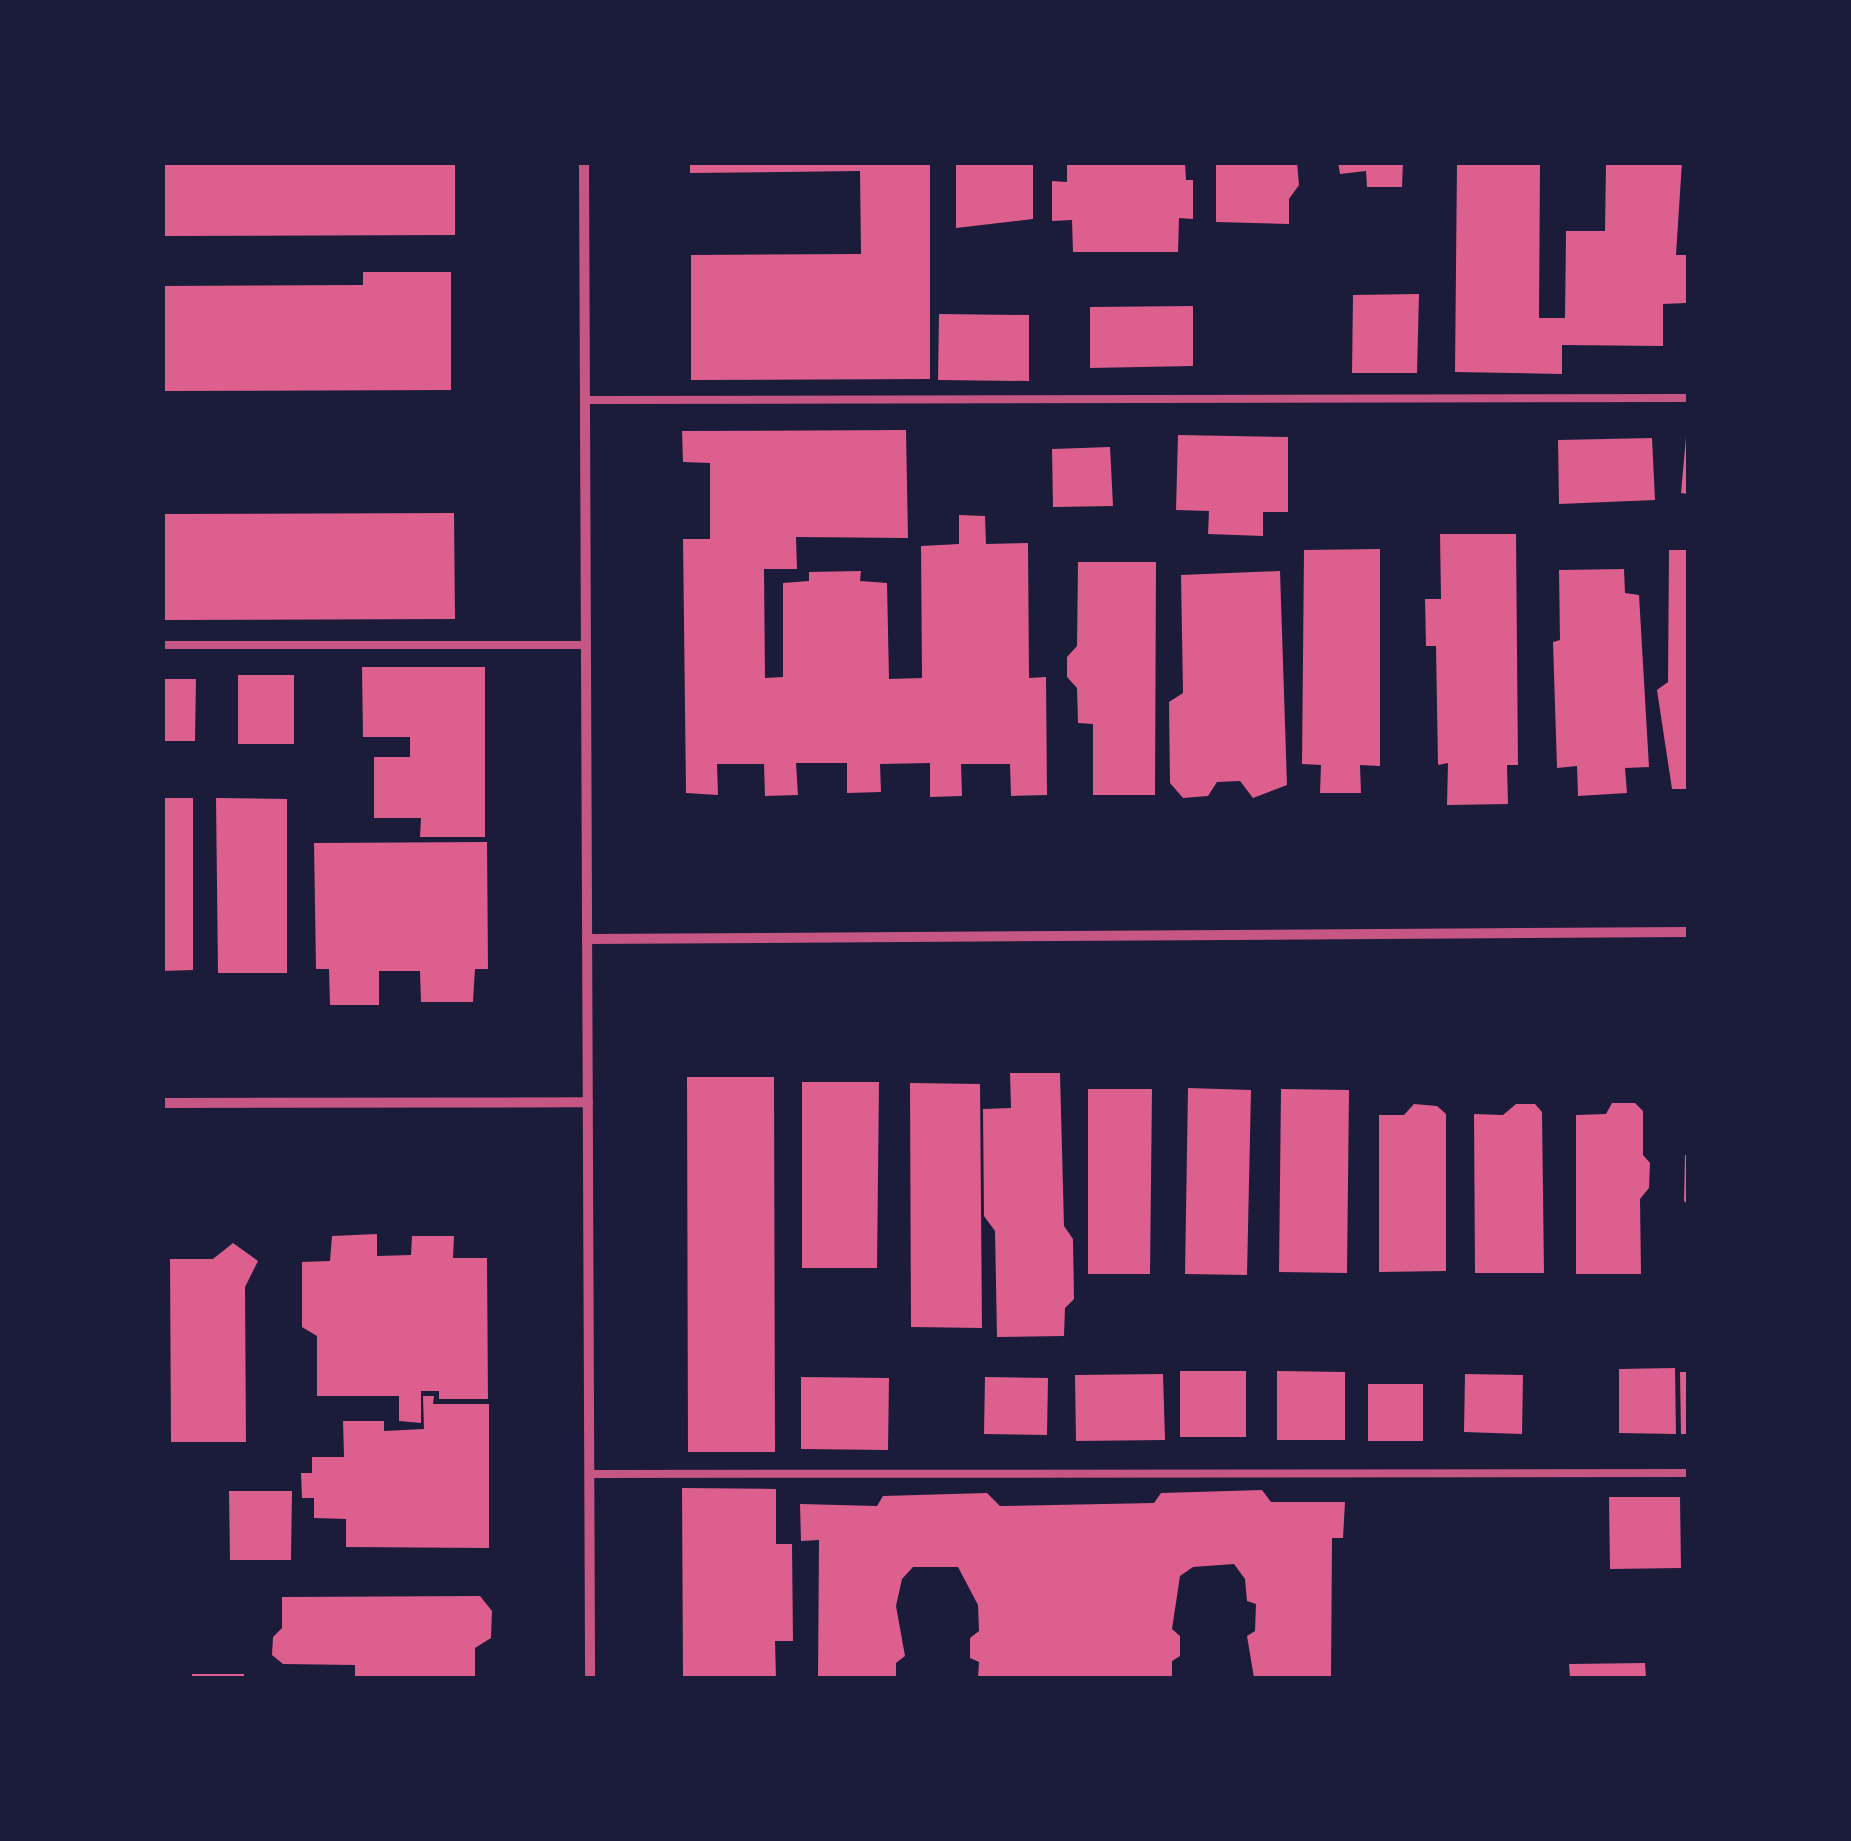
<!DOCTYPE html>
<style>
body{margin:0}
#map{position:relative;width:1851px;height:1841px;overflow:hidden;background:#1b1b3a;font-family:Lato,sans-serif}
div>[style]{position:absolute}
.building>*{inset:0;background:#dd5f8e}
.service>*{height:8px;margin:-4px;padding:0 4px;transform-origin:4px;border-radius:4px;background:#c65784}
.minor>*{height:10px;margin:-5px;padding:0 5px;transform-origin:5px;border-radius:5px;background:#c65784}
span{translate:-50% -50%;white-space:nowrap;text-align:center;line-height:1.15;-webkit-text-stroke:10px #1b1b3a;paint-order:stroke}
.frame{position:absolute;inset:0;border:165px solid #1b1b3a;pointer-events:none}
</style>
<div id="map">
<div class="building">
<div style="clip-path:polygon(162px 162px,455px 162px,455px 235px,162px 236px)"></div>
<div style="clip-path:polygon(690px 162px,930px 162px,930px 379px,691px 380px,691px 255px,861px 254px,860px 171px,690px 173px)"></div>
<div style="clip-path:polygon(956px 162px,1033px 162px,1033px 219px,956px 228px)"></div>
<div style="clip-path:polygon(1067px 162px,1185px 162px,1186px 180px,1193px 180px,1193px 219px,1179px 218px,1178px 252px,1073px 252px,1072px 220px,1052px 221px,1052px 181px,1067px 182px)"></div>
<div style="clip-path:polygon(1216px 162px,1297px 162px,1299px 185px,1289px 199px,1289px 224px,1216px 222px)"></div>
<div style="clip-path:polygon(1338px 162px,1403px 162px,1402px 187px,1367px 187px,1366px 171px,1340px 174px)"></div>
<div style="clip-path:polygon(1457px 162px,1540px 162px,1539px 318px,1565px 318px,1566px 231px,1605px 231px,1606px 162px,1682px 162px,1676px 255px,1686px 255px,1686px 303px,1663px 304px,1663px 346px,1562px 345px,1562px 374px,1455px 372px)"></div>
<div style="clip-path:polygon(363px 272px,451px 272px,451px 390px,162px 391px,162px 286px,363px 285px)"></div>
<div style="clip-path:polygon(1419px 294px,1417px 373px,1352px 373px,1353px 295px)"></div>
<div style="clip-path:polygon(1193px 306px,1193px 366px,1090px 368px,1090px 307px)"></div>
<div style="clip-path:polygon(939px 314px,1029px 315px,1029px 381px,938px 380px)"></div>
<div style="clip-path:polygon(906px 430px,908px 538px,796px 537px,797px 569px,764px 569px,765px 678px,783px 677px,783px 583px,809px 581px,809px 572px,861px 571px,860px 581px,887px 583px,889px 679px,922px 678px,921px 546px,959px 544px,959px 515px,985px 516px,986px 544px,1028px 543px,1029px 678px,1046px 677px,1047px 795px,1011px 796px,1010px 764px,961px 764px,962px 796px,930px 797px,930px 763px,880px 764px,881px 792px,847px 793px,847px 763px,796px 763px,798px 795px,765px 796px,764px 764px,717px 764px,718px 795px,686px 793px,683px 539px,710px 539px,710px 463px,683px 462px,682px 431px)"></div>
<div style="clip-path:polygon(1178px 435px,1288px 437px,1288px 512px,1263px 512px,1263px 536px,1208px 534px,1209px 511px,1176px 510px)"></div>
<div style="clip-path:polygon(1686px 437px,1688px 437px,1688px 494px,1681px 493px)"></div>
<div style="clip-path:polygon(1652px 438px,1655px 500px,1559px 504px,1558px 440px)"></div>
<div style="clip-path:polygon(1110px 447px,1113px 506px,1053px 507px,1052px 449px)"></div>
<div style="clip-path:polygon(454px 513px,455px 619px,162px 620px,162px 514px)"></div>
<div style="clip-path:polygon(1440px 534px,1516px 534px,1518px 765px,1507px 765px,1508px 804px,1447px 805px,1448px 763px,1438px 765px,1436px 646px,1426px 646px,1425px 599px,1441px 599px)"></div>
<div style="clip-path:polygon(1380px 549px,1380px 766px,1360px 765px,1361px 793px,1320px 793px,1321px 765px,1302px 764px,1304px 550px)"></div>
<div style="clip-path:polygon(1669px 550px,1688px 550px,1688px 789px,1672px 789px,1657px 690px,1668px 682px)"></div>
<div style="clip-path:polygon(1078px 562px,1156px 562px,1155px 795px,1093px 795px,1093px 724px,1078px 723px,1077px 688px,1067px 677px,1067px 657px,1077px 646px)"></div>
<div style="clip-path:polygon(1624px 569px,1625px 593px,1639px 595px,1649px 767px,1625px 768px,1627px 793px,1578px 796px,1577px 766px,1557px 768px,1553px 642px,1560px 640px,1559px 570px)"></div>
<div style="clip-path:polygon(1280px 571px,1287px 785px,1253px 798px,1240px 781px,1217px 782px,1208px 796px,1183px 798px,1170px 783px,1169px 702px,1183px 693px,1181px 575px)"></div>
<div style="clip-path:polygon(362px 667px,485px 667px,485px 837px,420px 837px,421px 818px,374px 818px,374px 757px,410px 757px,410px 737px,363px 737px)"></div>
<div style="clip-path:polygon(238px 675px,294px 675px,294px 744px,238px 744px)"></div>
<div style="clip-path:polygon(162px 679px,196px 679px,195px 741px,162px 741px)"></div>
<div style="clip-path:polygon(162px 798px,193px 798px,193px 970px,162px 971px)"></div>
<div style="clip-path:polygon(216px 798px,287px 799px,287px 973px,218px 973px)"></div>
<div style="clip-path:polygon(487px 842px,488px 969px,475px 969px,473px 1002px,421px 1002px,420px 971px,379px 971px,379px 1005px,330px 1005px,329px 969px,316px 969px,314px 843px)"></div>
<div style="clip-path:polygon(1010px 1073px,1060px 1073px,1064px 1226px,1073px 1239px,1074px 1299px,1065px 1308px,1064px 1336px,997px 1337px,995px 1231px,984px 1216px,983px 1109px,1011px 1108px)"></div>
<div style="clip-path:polygon(687px 1077px,774px 1077px,775px 1452px,688px 1452px)"></div>
<div style="clip-path:polygon(802px 1082px,879px 1082px,877px 1268px,802px 1268px)"></div>
<div style="clip-path:polygon(910px 1083px,980px 1084px,982px 1328px,911px 1327px)"></div>
<div style="clip-path:polygon(1188px 1088px,1251px 1090px,1247px 1275px,1185px 1274px)"></div>
<div style="clip-path:polygon(1088px 1089px,1152px 1089px,1150px 1274px,1088px 1274px)"></div>
<div style="clip-path:polygon(1281px 1089px,1349px 1090px,1347px 1273px,1279px 1272px)"></div>
<div style="clip-path:polygon(1612px 1103px,1635px 1103px,1643px 1111px,1643px 1155px,1650px 1163px,1649px 1188px,1640px 1199px,1641px 1274px,1576px 1274px,1576px 1115px,1606px 1114px)"></div>
<div style="clip-path:polygon(1414px 1104px,1437px 1106px,1446px 1114px,1446px 1271px,1379px 1272px,1379px 1115px,1404px 1115px)"></div>
<div style="clip-path:polygon(1516px 1104px,1535px 1104px,1542px 1112px,1544px 1273px,1475px 1273px,1474px 1114px,1503px 1115px)"></div>
<div style="clip-path:polygon(1685px 1155px,1688px 1155px,1688px 1204px,1684px 1201px)"></div>
<div style="clip-path:polygon(377px 1234px,377px 1256px,411px 1255px,412px 1236px,454px 1236px,453px 1258px,487px 1258px,488px 1399px,439px 1399px,439px 1391px,421px 1391px,421px 1423px,399px 1421px,399px 1396px,317px 1396px,317px 1336px,302px 1327px,302px 1262px,330px 1261px,332px 1236px)"></div>
<div style="clip-path:polygon(233px 1243px,258px 1261px,245px 1287px,246px 1442px,171px 1442px,170px 1259px,213px 1259px)"></div>
<div style="clip-path:polygon(1675px 1368px,1676px 1434px,1619px 1433px,1619px 1369px)"></div>
<div style="clip-path:polygon(1180px 1371px,1246px 1371px,1246px 1437px,1180px 1437px)"></div>
<div style="clip-path:polygon(1277px 1371px,1345px 1372px,1345px 1440px,1277px 1440px)"></div>
<div style="clip-path:polygon(1680px 1372px,1688px 1372px,1688px 1434px,1681px 1434px)"></div>
<div style="clip-path:polygon(1163px 1374px,1165px 1440px,1076px 1441px,1075px 1375px)"></div>
<div style="clip-path:polygon(1465px 1374px,1523px 1375px,1522px 1434px,1464px 1432px)"></div>
<div style="clip-path:polygon(801px 1377px,889px 1378px,888px 1450px,801px 1449px)"></div>
<div style="clip-path:polygon(985px 1377px,1048px 1378px,1047px 1435px,984px 1434px)"></div>
<div style="clip-path:polygon(1368px 1384px,1423px 1384px,1423px 1441px,1368px 1441px)"></div>
<div style="clip-path:polygon(423px 1396px,434px 1396px,433px 1404px,489px 1404px,489px 1548px,346px 1547px,346px 1519px,314px 1518px,314px 1498px,302px 1498px,301px 1473px,312px 1473px,312px 1457px,344px 1457px,343px 1421px,384px 1421px,384px 1431px,424px 1429px)"></div>
<div style="clip-path:polygon(682px 1488px,776px 1489px,776px 1544px,792px 1544px,793px 1641px,775px 1641px,776px 1678px,683px 1678px)"></div>
<div style="clip-path:polygon(1262px 1490px,1271px 1502px,1345px 1502px,1343px 1538px,1332px 1538px,1331px 1678px,1254px 1678px,1247px 1636px,1255px 1631px,1256px 1604px,1247px 1601px,1245px 1579px,1234px 1564px,1193px 1567px,1180px 1576px,1172px 1629px,1180px 1636px,1180px 1656px,1172px 1661px,1172px 1678px,978px 1678px,979px 1662px,970px 1658px,970px 1638px,979px 1631px,978px 1605px,958px 1567px,913px 1567px,902px 1579px,896px 1606px,905px 1656px,896px 1663px,896px 1678px,818px 1678px,819px 1540px,801px 1541px,800px 1504px,877px 1506px,883px 1496px,987px 1493px,1000px 1506px,1154px 1503px,1161px 1493px)"></div>
<div style="clip-path:polygon(229px 1491px,292px 1491px,291px 1560px,230px 1560px)"></div>
<div style="clip-path:polygon(1609px 1497px,1680px 1497px,1681px 1568px,1610px 1569px)"></div>
<div style="clip-path:polygon(480px 1596px,492px 1611px,491px 1638px,475px 1648px,475px 1678px,355px 1678px,355px 1665px,283px 1664px,272px 1655px,273px 1637px,282px 1628px,282px 1597px)"></div>
<div style="clip-path:polygon(1645px 1663px,1646px 1678px,1570px 1678px,1569px 1664px)"></div>
<div style="clip-path:polygon(192px 1674px,244px 1674px,244px 1678px,192px 1678px)"></div>
</div>
<div class="service">
<div style="left:585px;top:400px;width:1103px;rotate:-0.1deg"></div>
<div style="left:162px;top:645px;width:424px"></div>
<div style="left:590px;top:1474px;width:1098px;rotate:-0.05deg"></div>
</div>
<div class="minor">
<div style="left:584px;top:162px;width:1516px;rotate:89.77deg"></div>
<div style="left:587px;top:939px;width:1101px;rotate:-0.36deg"></div>
<div style="left:162px;top:1103px;width:426px;rotate:-0.1deg"></div>
</div>
<div class="frame"></div>
</div>
